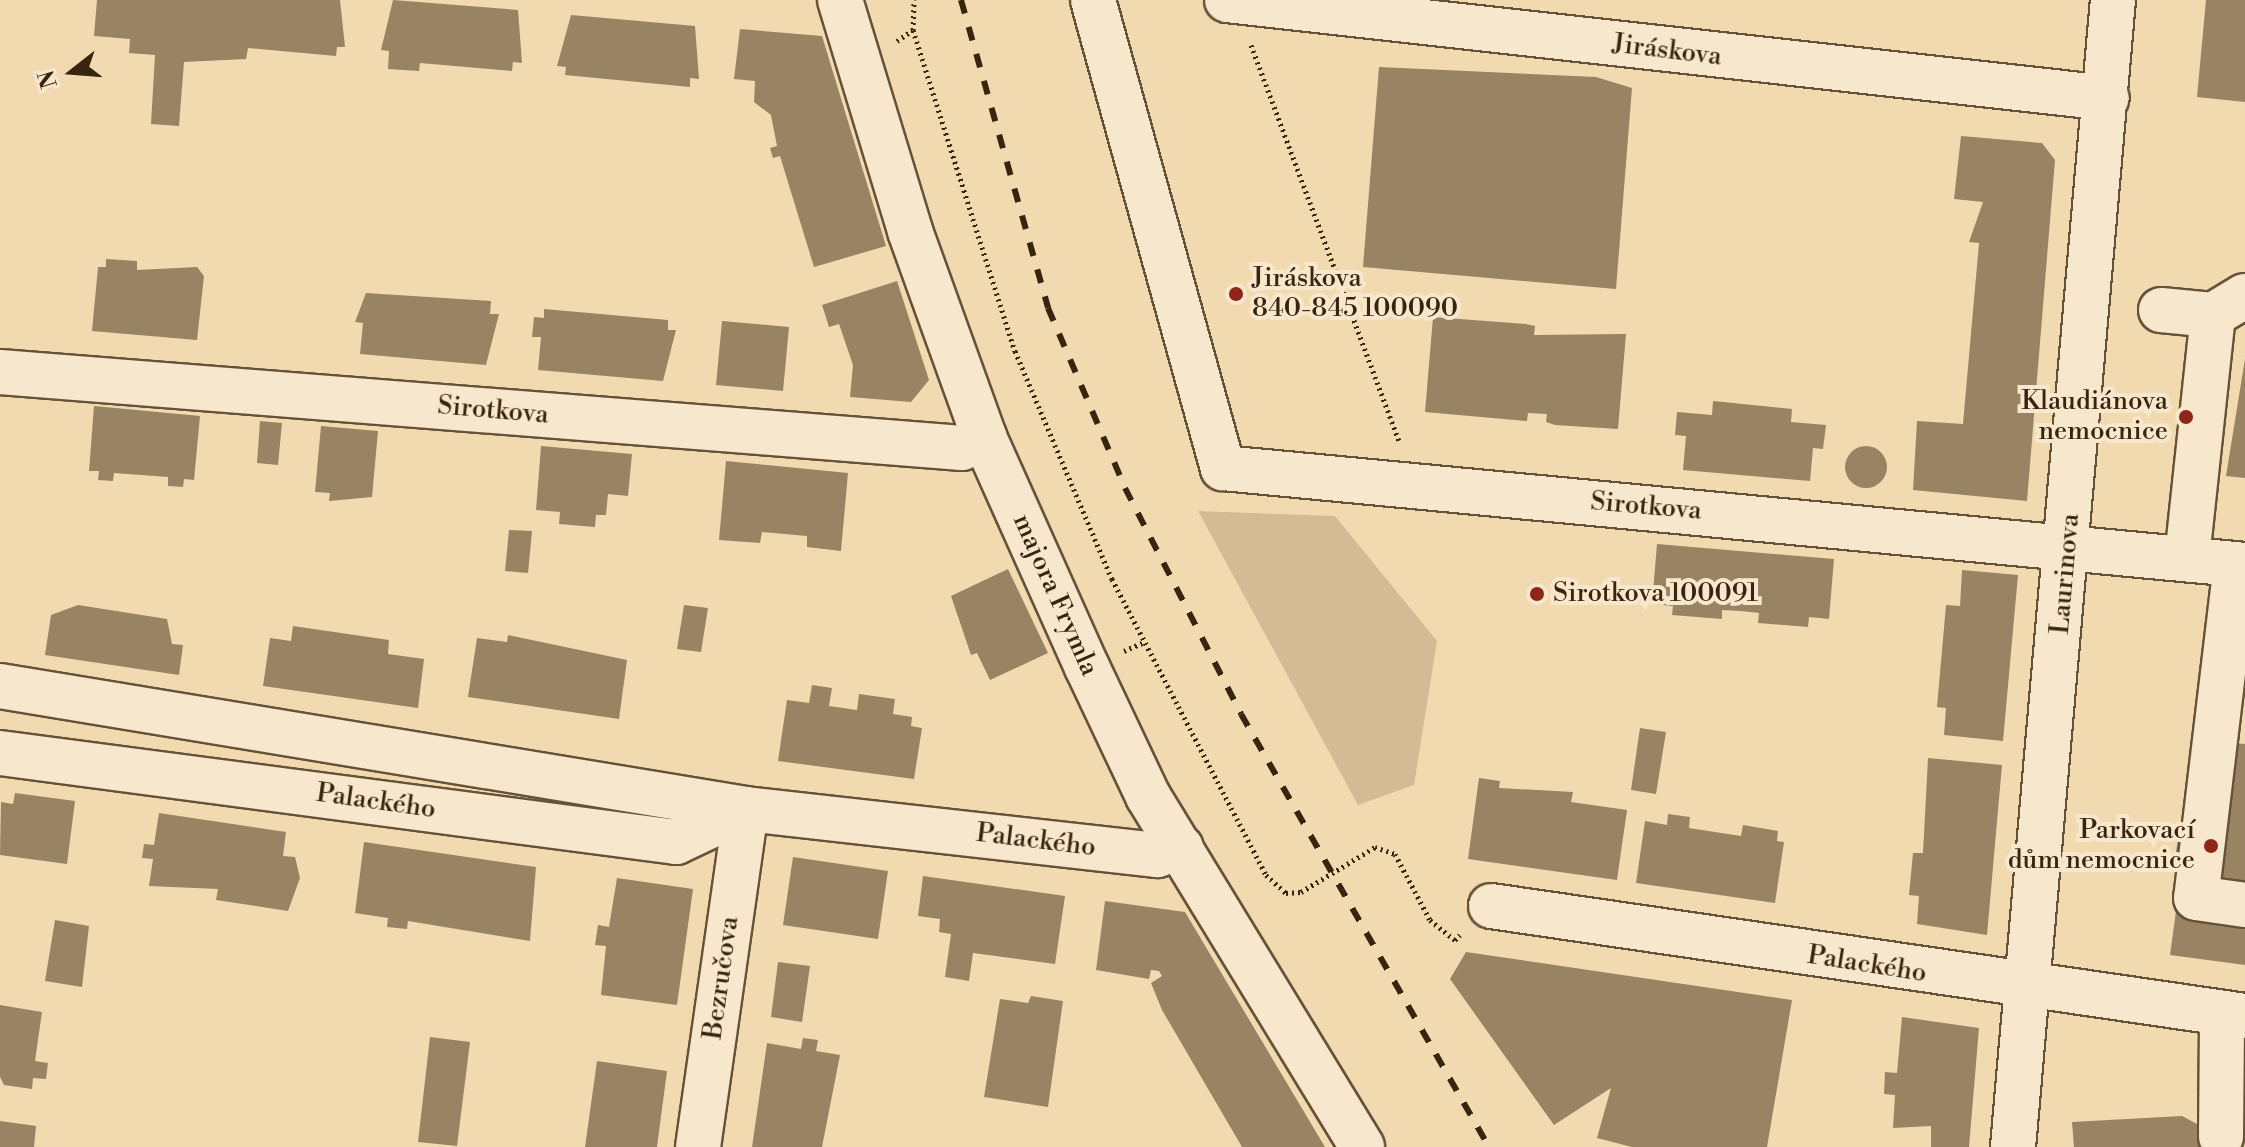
<!DOCTYPE html>
<meta charset="utf-8">
<style>
body{margin:0}
#map{position:relative;width:2245px;height:1147px;overflow:hidden;background:#f2dab0;font-family:"Libre Bodoni",serif}
div>[style]{position:absolute}
.green>*{inset:0;background:#d2bb95}
.building>*{inset:0;background:#988363}
.round{border-radius:50%}
.path>*{height:5px;margin-top:-2.5px;transform-origin:0;background:repeating-linear-gradient(90deg,#372510 0 2px,transparent 0 6px)}
.roads{filter:drop-shadow(2px 0 #665238) drop-shadow(-2px 0 #665238) drop-shadow(0 2px #665238) drop-shadow(0 -2px #665238)}
.minor>*{height:44px;margin:-22px;padding:0 22px;transform-origin:22px;border-radius:22px;background:#f7e7cc}
.rail>*{height:6px;margin-top:-3px;transform-origin:0;background:repeating-linear-gradient(90deg,#372510 0 14px,transparent 0 28px)}
.path-bridge>*{height:5px;margin-top:-2.5px;transform-origin:0;background:repeating-linear-gradient(90deg,#372510 0 2px,transparent 0 6px)}
.dots>*{width:22px;height:22px;translate:-50% -50%;box-sizing:border-box;border:4px solid #f7e7cc;border-radius:50%}
span{translate:-50% -50%;white-space:nowrap;text-align:center;line-height:1.15;-webkit-text-stroke:8px #f7e7cc;paint-order:stroke}
.street-label{font-size:26px;color:#372510}
.poi-label{font-size:26px;color:#372510}
.left{translate:0 -50%;text-align:left}
.right{translate:-100% -50%;text-align:right}
.north{position:absolute;left:32px;top:32px;width:80px;height:80px;-webkit-text-stroke:6px #f7e7cc;paint-order:stroke;rotate:253deg;font-size:22px;font-weight:700;line-height:32px;text-align:center;color:#372510}
.north::after{content:'';display:block;margin:auto;width:28px;height:36px;background:#372510;clip-path:polygon(50% 0,100% 100%,50% 72%,0 100%)}
</style>
<div id="map">
<div class="green">
<div style="clip-path:polygon(1198px 511px,1335px 516px,1437px 641px,1414px 785px,1358px 805px)"></div>
</div>
<div class="building">
<div style="clip-path:polygon(97px 0,340px 0,345px 47px,337px 47px,336px 56px,248px 48px,246px 59px,184px 62px,179px 126px,151px 124px,155px 55px,129px 53px,130px 39px,94px 36px)"></div>
<div style="clip-path:polygon(393px 0,518px 10px,522px 63px,513px 62px,512px 71px,420px 63px,419px 71px,388px 69px,389px 51px,381px 50px)"></div>
<div style="clip-path:polygon(2206px 0,2245px 0,2245px 102px,2197px 97px)"></div>
<div style="clip-path:polygon(571px 15px,695px 26px,699px 79px,690px 78px,690px 87px,565px 75px,566px 67px,557px 66px)"></div>
<div style="clip-path:polygon(740px 29px,822px 36px,886px 246px,814px 267px,780px 156px,773px 158px,770px 148px,777px 146px,771px 115px,754px 102px,755px 81px,734px 79px)"></div>
<div style="clip-path:polygon(1379px 67px,1596px 77px,1632px 88px,1616px 289px,1363px 267px)"></div>
<div style="clip-path:polygon(1961px 136px,2042px 143px,2055px 160px,2027px 501px,1913px 490px,1917px 421px,1963px 424px,1979px 243px,1969px 242px,1983px 202px,1954px 199px)"></div>
<div style="clip-path:polygon(106px 259px,137px 261px,137px 270px,197px 267px,204px 276px,197px 340px,92px 331px,98px 267px,106px 267px)"></div>
<div style="clip-path:polygon(897px 281px,929px 380px,911px 402px,850px 397px,853px 365px,839px 324px,829px 327px,822px 305px)"></div>
<div style="clip-path:polygon(366px 293px,491px 301px,490px 314px,499px 314px,486px 365px,360px 354px,363px 323px,355px 322px)"></div>
<div style="clip-path:polygon(544px 309px,668px 320px,668px 330px,676px 330px,663px 381px,538px 370px,541px 337px,532px 337px,534px 317px,544px 318px)"></div>
<div style="clip-path:polygon(1433px 317px,1526px 324px,1535px 326px,1534px 335px,1626px 334px,1618px 429px,1555px 425px,1546px 422px,1547px 414px,1528px 413px,1527px 421px,1425px 412px)"></div>
<div style="clip-path:polygon(722px 321px,789px 327px,783px 391px,716px 385px)"></div>
<div style="clip-path:polygon(2245px 359px,2245px 478px,2226px 476px)"></div>
<div style="clip-path:polygon(1713px 401px,1792px 409px,1791px 422px,1826px 425px,1823px 449px,1813px 448px,1810px 481px,1683px 470px,1686px 436px,1675px 435px,1677px 412px,1712px 415px)"></div>
<div style="clip-path:polygon(94px 406px,200px 416px,194px 480px,184px 479px,183px 487px,168px 486px,168px 477px,114px 473px,113px 481px,98px 480px,99px 471px,89px 471px)"></div>
<div style="clip-path:polygon(260px 421px,282px 423px,278px 465px,257px 463px)"></div>
<div style="clip-path:polygon(321px 426px,378px 431px,372px 497px,329px 501px,330px 493px,315px 492px)"></div>
<div class="round" style="left:1845px;top:446px;width:42px;height:42px"></div>
<div style="clip-path:polygon(541px 446px,632px 454px,628px 496px,608px 494px,606px 515px,596px 515px,595px 527px,559px 524px,560px 512px,536px 510px)"></div>
<div style="clip-path:polygon(726px 461px,848px 473px,841px 551px,807px 547px,807px 536px,762px 532px,760px 543px,719px 540px)"></div>
<div style="clip-path:polygon(509px 530px,532px 531px,528px 573px,505px 571px)"></div>
<div style="clip-path:polygon(1657px 544px,1834px 559px,1829px 619px,1809px 617px,1808px 627px,1758px 623px,1759px 613px,1741px 611px,1722px 610px,1722px 619px,1672px 615px,1673px 606px,1652px 604px)"></div>
<div style="clip-path:polygon(1008px 569px,1048px 653px,990px 680px,977px 653px,971px 655px,951px 596px)"></div>
<div style="clip-path:polygon(1962px 570px,2018px 575px,2003px 741px,1944px 735px,1946px 708px,1937px 707px,1946px 605px,1960px 606px)"></div>
<div style="clip-path:polygon(78px 605px,167px 619px,172px 644px,183px 645px,179px 675px,45px 655px,51px 615px)"></div>
<div style="clip-path:polygon(684px 605px,708px 608px,701px 652px,677px 649px)"></div>
<div style="clip-path:polygon(293px 626px,389px 640px,388px 654px,424px 659px,418px 708px,263px 686px,270px 638px,291px 641px)"></div>
<div style="clip-path:polygon(508px 635px,627px 660px,619px 719px,468px 697px,477px 638px,507px 642px)"></div>
<div style="clip-path:polygon(812px 685px,832px 688px,829px 706px,857px 710px,859px 694px,895px 699px,893px 714px,912px 717px,911px 726px,922px 728px,914px 779px,778px 761px,787px 700px,809px 703px)"></div>
<div style="clip-path:polygon(1640px 728px,1666px 732px,1656px 794px,1631px 790px)"></div>
<div style="clip-path:polygon(2216px 741px,2245px 744px,2245px 965px,2170px 955px,2182px 867px,2174px 866px,2180px 824px,2188px 825px)"></div>
<div style="clip-path:polygon(1928px 758px,2002px 765px,1987px 935px,1917px 924px,1919px 896px,1909px 895px,1913px 853px,1923px 853px)"></div>
<div style="clip-path:polygon(1479px 778px,1500px 781px,1499px 788px,1573px 792px,1571px 802px,1627px 810px,1617px 880px,1468px 859px)"></div>
<div style="clip-path:polygon(15px 793px,75px 801px,67px 864px,0 855px,1px 802px,13px 804px)"></div>
<div style="clip-path:polygon(159px 813px,286px 832px,283px 856px,295px 857px,300px 878px,288px 911px,216px 900px,218px 889px,149px 886px,153px 859px,142px 858px,144px 844px,154px 845px)"></div>
<div style="clip-path:polygon(1668px 814px,1690px 817px,1689px 828px,1741px 836px,1743px 825px,1778px 831px,1777px 841px,1784px 842px,1775px 903px,1636px 883px,1645px 821px,1667px 825px)"></div>
<div style="clip-path:polygon(364px 842px,536px 867px,530px 941px,408px 921px,407px 929px,387px 927px,388px 918px,355px 913px)"></div>
<div style="clip-path:polygon(793px 857px,888px 871px,878px 939px,783px 925px)"></div>
<div style="clip-path:polygon(923px 876px,1065px 896px,1055px 964px,973px 953px,969px 981px,945px 977px,951px 934px,939px 932px,940px 919px,918px 916px)"></div>
<div style="clip-path:polygon(617px 878px,693px 889px,677px 1005px,601px 995px,606px 946px,595px 945px,598px 925px,609px 927px)"></div>
<div style="clip-path:polygon(1105px 901px,1185px 912px,1325px 1147px,1242px 1147px,1162px 1010px,1151px 983px,1162px 976px,1159px 971px,1151px 970px,1149px 979px,1096px 970px)"></div>
<div style="clip-path:polygon(55px 920px,89px 926px,82px 987px,45px 981px)"></div>
<div style="clip-path:polygon(1466px 952px,1792px 1000px,1767px 1147px,1632px 1147px,1597px 1138px,1611px 1088px,1554px 1125px,1450px 979px)"></div>
<div style="clip-path:polygon(778px 962px,810px 966px,802px 1022px,771px 1017px)"></div>
<div style="clip-path:polygon(1031px 996px,1063px 1001px,1048px 1107px,984px 1097px,1000px 999px,1028px 1003px)"></div>
<div style="clip-path:polygon(0 1005px,42px 1012px,35px 1061px,48px 1063px,46px 1079px,33px 1078px,32px 1089px,4px 1085px,0 1077px)"></div>
<div style="clip-path:polygon(1902px 1017px,1979px 1028px,1969px 1147px,1931px 1147px,1931px 1126px,1893px 1128px,1895px 1095px,1884px 1094px,1885px 1072px,1897px 1073px)"></div>
<div style="clip-path:polygon(430px 1037px,470px 1042px,457px 1146px,418px 1142px)"></div>
<div style="clip-path:polygon(803px 1038px,818px 1040px,816px 1051px,840px 1055px,822px 1147px,752px 1147px,767px 1043px,801px 1049px)"></div>
<div style="clip-path:polygon(597px 1061px,667px 1071px,657px 1147px,585px 1147px)"></div>
<div style="clip-path:polygon(2236px 1091px,2245px 1091px,2245px 1143px,2240px 1144px)"></div>
<div style="clip-path:polygon(2182px 1116px,2240px 1147px,2074px 1147px,2072px 1122px)"></div>
<div style="clip-path:polygon(0 1121px,36px 1126px,34px 1147px,0 1147px)"></div>
</div>
<div class="path">
<div style="left:913px;top:30px;width:337px;rotate:72.4deg"></div>
<div style="left:1015px;top:351px;width:248px;rotate:67deg"></div>
<div style="left:1112px;top:579px;width:334px;rotate:62.5deg"></div>
<div style="left:1266px;top:875px;width:27px;rotate:42deg"></div>
<div style="left:1286px;top:893px;width:15px;rotate:-4deg"></div>
<div style="left:897px;top:41px;width:19px;rotate:-35deg"></div>
<div style="left:913px;top:30px;width:30px;rotate:-88deg"></div>
<div style="left:1251px;top:45px;width:422px;rotate:69.5deg"></div>
<div style="left:1124px;top:651px;width:20px;rotate:-24deg"></div>
<div style="left:1375px;top:847px;width:21px;rotate:19deg"></div>
<div style="left:1395px;top:854px;width:75px;rotate:62.1deg"></div>
<div style="left:1430px;top:920px;width:32px;rotate:39deg"></div>
<div style="left:1455px;top:940px;width:7px;rotate:-45deg"></div>
</div>
<div class="roads">
<div class="minor">
<div style="left:840px;top:0;width:241px;rotate:73.1deg"></div>
<div style="left:910px;top:231px;width:219px;rotate:70.2deg"></div>
<div style="left:984px;top:437px;width:252px;rotate:65.9deg"></div>
<div style="left:1087px;top:667px;width:143px;rotate:64.7deg"></div>
<div style="left:1148px;top:796px;width:411px;rotate:58.6deg"></div>
<div style="left:1093px;top:0;width:486px;rotate:74.5deg"></div>
<div style="left:1223px;top:468px;width:1027px;rotate:5.42deg"></div>
<div style="left:1227px;top:0;width:885px;rotate:6.35deg"></div>
<div style="left:2161px;top:310px;width:52px;rotate:5.5deg"></div>
<div style="left:0;top:372px;width:965px;rotate:4.52deg"></div>
<div style="left:962px;top:448px;width:25px;rotate:-27deg"></div>
<div style="left:2187px;top:558px;width:244px;rotate:-83.9deg"></div>
<div style="left:2213px;top:315px;width:37px;rotate:-31deg"></div>
<div style="left:2236px;top:564px;width:336px;rotate:96.8deg"></div>
<div style="left:2196px;top:898px;width:49px;rotate:8.1deg"></div>
<div style="left:0;top:686px;width:756px;rotate:9.36deg"></div>
<div style="left:746px;top:809px;width:414px;rotate:6.4deg"></div>
<div style="left:1157px;top:855px;width:25px;rotate:-18deg"></div>
<div style="left:0;top:753px;width:682px;rotate:7.5deg"></div>
<div style="left:676px;top:842px;width:77px;rotate:-25.2deg"></div>
<div style="left:1491px;top:906px;width:762px;rotate:8.3deg"></div>
<div style="left:2221px;top:1137px;width:124px;rotate:-89.5deg"></div>
<div style="left:698px;top:1147px;width:341px;rotate:-81.9deg"></div>
<div style="left:2013px;top:1147px;width:1151px;rotate:-85.02deg"></div>
</div>
</div>
<div class="rail">
<div style="left:961px;top:0;width:320px;rotate:74.2deg"></div>
<div style="left:1048px;top:308px;width:196px;rotate:66.8deg"></div>
<div style="left:1125px;top:488px;width:254px;rotate:62.8deg"></div>
<div style="left:1241px;top:714px;width:499px;rotate:60.2deg"></div>
</div>
<div class="path-bridge">
<div style="left:1301px;top:892px;width:87px;rotate:-31.3deg"></div>
</div>
<div class="dots">
<div style="left:1236px;top:294px;background:#8f2418"></div>
<div style="left:2186px;top:417px;background:#8f2418"></div>
<div style="left:1537px;top:594px;background:#8f2418"></div>
<div style="left:2211px;top:846px;background:#8f2418"></div>
</div>
<div class="street-label">
<span style="left:1667px;top:51px;rotate:7deg">Jiráskova</span>
<span style="left:493px;top:411px;rotate:5deg">Sirotkova</span>
<span style="left:1646px;top:507px;rotate:5deg">Sirotkova</span>
<span style="left:2066px;top:574px;rotate:-85deg">Laurinova</span>
<span style="left:1055px;top:595px;rotate:66deg">majora Frymla</span>
<span style="left:376px;top:802px;rotate:8deg">Palackého</span>
<span style="left:1036px;top:841px;rotate:7deg">Palackého</span>
<span style="left:1867px;top:965px;rotate:9deg">Palackého</span>
<span style="left:722px;top:978px;rotate:-82deg">Bezručova</span>
</div>
<div class="poi-label">
<span class="left" style="left:1252px;top:294px">Jiráskova<br>840-845 100090</span>
<span class="right" style="left:2168px;top:417px">Klaudiánova<br>nemocnice</span>
<span class="left" style="left:1553px;top:594px">Sirotkova 100091</span>
<span class="right" style="left:2195px;top:846px">Parkovací<br>dům nemocnice</span>
</div>
<div class="north">N</div>
</div>
